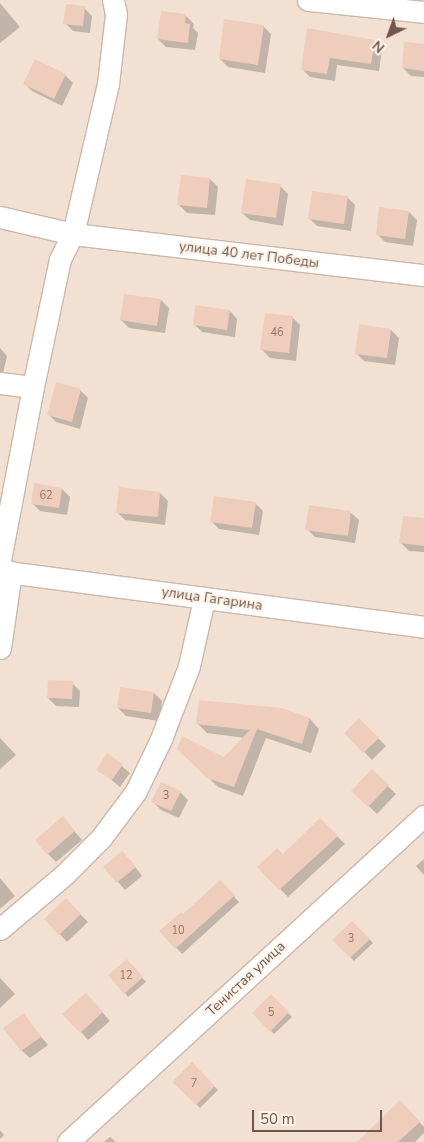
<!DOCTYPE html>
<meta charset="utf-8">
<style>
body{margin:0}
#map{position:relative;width:424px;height:1142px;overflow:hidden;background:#fbf0e3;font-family:"Nunito Sans",sans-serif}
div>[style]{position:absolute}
.residential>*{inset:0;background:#f2e1d2}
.shadow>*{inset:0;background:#0003}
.building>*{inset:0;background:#efcdbc}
.roads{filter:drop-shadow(1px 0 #ccb7aa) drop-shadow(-1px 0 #ccb7aa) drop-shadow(0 1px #ccb7aa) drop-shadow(0 -1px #ccb7aa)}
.street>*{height:21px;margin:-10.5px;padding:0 10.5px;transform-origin:10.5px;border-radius:10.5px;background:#fff}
span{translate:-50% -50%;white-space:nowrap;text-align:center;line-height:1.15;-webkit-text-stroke:4px #fef4e9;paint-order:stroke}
.number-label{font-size:11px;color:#917467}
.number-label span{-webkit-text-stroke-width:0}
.street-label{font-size:14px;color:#72564b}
.north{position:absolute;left:364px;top:10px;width:50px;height:50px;-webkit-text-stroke:4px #fef4e9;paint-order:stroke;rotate:222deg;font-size:14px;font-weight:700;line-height:20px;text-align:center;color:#72564b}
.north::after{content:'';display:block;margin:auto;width:18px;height:22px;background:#72564b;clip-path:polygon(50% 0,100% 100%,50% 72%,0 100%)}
.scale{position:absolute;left:252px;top:1110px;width:130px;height:22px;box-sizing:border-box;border:2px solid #72564b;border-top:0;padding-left:6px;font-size:15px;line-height:18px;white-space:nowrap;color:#72564b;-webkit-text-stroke:4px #fef4e9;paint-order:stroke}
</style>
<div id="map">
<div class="residential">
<div style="clip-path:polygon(0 0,424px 0,424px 1142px,0 1142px)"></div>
</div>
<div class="shadow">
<div style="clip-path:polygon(0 3px,20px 27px,0 43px)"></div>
<div style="clip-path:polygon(84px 8px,92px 16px,90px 33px,73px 31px,65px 23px)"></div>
<div style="clip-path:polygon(162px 13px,186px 16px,194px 24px,193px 28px,198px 33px,195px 50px,166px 47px,158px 39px)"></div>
<div style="clip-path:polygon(263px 26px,271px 34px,265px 73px,228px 67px,220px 59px)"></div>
<div style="clip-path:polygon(308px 29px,374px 41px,382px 49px,379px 71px,337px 65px,335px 81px,310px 77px,302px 69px)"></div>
<div style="clip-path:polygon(424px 45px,424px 77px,411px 76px,403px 68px)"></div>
<div style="clip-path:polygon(65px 75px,73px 83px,62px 106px,32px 91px,24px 83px)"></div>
<div style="clip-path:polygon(210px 179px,218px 187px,215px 215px,187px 213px,179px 205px)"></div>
<div style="clip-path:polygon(280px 186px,288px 194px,283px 226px,250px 220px,242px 213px)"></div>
<div style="clip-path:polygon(347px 197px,355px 205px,351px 231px,317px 226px,309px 218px)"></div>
<div style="clip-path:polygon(409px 212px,417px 220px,413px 246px,385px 242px,377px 234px)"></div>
<div style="clip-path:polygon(161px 300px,169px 308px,165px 333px,129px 328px,121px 320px)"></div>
<div style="clip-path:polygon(230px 311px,237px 319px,235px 337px,202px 332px,194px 324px)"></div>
<div style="clip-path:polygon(292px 317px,300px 325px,296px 361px,270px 358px,262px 350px)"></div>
<div style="clip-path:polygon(391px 330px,399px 338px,395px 365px,364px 361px,356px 353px)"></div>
<div style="clip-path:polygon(0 348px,7px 356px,2px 378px,0 377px)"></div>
<div style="clip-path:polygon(80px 390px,88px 398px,80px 429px,56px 422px,48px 414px)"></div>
<div style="clip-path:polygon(62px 489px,70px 497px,67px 515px,40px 511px,32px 503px)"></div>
<div style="clip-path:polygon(160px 493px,168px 501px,165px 525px,125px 520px,117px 512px)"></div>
<div style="clip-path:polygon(255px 503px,263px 511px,259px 535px,219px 529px,211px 521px)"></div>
<div style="clip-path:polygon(351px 513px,359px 520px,355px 543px,315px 537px,307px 529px)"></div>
<div style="clip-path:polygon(424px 519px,424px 552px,409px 551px,401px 543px)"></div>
<div style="clip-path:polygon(72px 683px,80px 691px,79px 707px,56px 706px,48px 698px)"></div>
<div style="clip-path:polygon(121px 688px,154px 693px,162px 701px,159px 721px,126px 716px,118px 708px)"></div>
<div style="clip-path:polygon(310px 719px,319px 729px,311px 753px,266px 738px,243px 796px,218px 787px,179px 749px,224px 758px,245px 738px,207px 733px,197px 723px)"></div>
<div style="clip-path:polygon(359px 720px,386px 746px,372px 760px,346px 733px)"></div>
<div style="clip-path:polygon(0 738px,16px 755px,0 769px)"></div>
<div style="clip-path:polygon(108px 755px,130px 773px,120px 787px,98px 769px)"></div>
<div style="clip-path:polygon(372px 771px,396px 794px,377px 814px,353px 791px)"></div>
<div style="clip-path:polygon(180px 792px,188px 800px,179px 818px,161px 810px,153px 802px)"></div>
<div style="clip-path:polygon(63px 818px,82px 840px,56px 862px,48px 854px)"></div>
<div style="clip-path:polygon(320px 819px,345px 844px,288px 897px,259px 867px,284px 856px)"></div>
<div style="clip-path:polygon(424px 859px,424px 875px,416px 866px)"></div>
<div style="clip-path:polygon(130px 860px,142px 876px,125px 890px,105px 867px)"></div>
<div style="clip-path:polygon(0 878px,15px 896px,0 909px)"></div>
<div style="clip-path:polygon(220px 881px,239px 902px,182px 954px,161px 931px,183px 916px)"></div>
<div style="clip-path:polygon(66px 900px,88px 922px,67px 942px,46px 919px)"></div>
<div style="clip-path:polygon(352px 922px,373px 943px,354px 961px,334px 940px)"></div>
<div style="clip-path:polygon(131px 964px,146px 982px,128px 997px,125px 993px)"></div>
<div style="clip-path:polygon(0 978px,15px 994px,0 1008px)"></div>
<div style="clip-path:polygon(271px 996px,292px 1017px,274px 1034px,254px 1013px)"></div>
<div style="clip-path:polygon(94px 1003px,110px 1021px,88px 1040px,81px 1032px)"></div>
<div style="clip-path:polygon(23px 1015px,48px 1045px,30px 1058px,22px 1051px)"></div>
<div style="clip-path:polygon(192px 1064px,218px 1090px,200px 1108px,174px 1082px)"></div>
<div style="clip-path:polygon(408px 1109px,424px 1127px,424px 1133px,415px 1142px,361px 1142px)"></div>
<div style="clip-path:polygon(0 1130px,4px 1135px,0 1139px)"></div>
<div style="clip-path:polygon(110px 1137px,116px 1142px,104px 1142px)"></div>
</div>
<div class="building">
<div style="clip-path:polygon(66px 4px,85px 6px,83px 26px,63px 24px)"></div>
<div style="clip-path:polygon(161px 11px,186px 14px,185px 23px,190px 24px,188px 43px,157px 39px)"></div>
<div style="clip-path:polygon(224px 19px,264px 25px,258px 65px,219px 59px)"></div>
<div style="clip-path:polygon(307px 28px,375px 40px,371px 64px,330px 58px,327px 74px,301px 70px)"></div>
<div style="clip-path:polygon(404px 42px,424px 44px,424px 71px,402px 68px)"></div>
<div style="clip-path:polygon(35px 59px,66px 74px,54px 99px,23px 84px)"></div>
<div style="clip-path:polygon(181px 175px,210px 178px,207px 208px,177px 205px)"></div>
<div style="clip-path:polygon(246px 179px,281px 184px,276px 218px,241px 213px)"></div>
<div style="clip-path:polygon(312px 191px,348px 196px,344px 224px,308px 219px)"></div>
<div style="clip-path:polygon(379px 207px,409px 211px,405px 239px,376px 235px)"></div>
<div style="clip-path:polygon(124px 294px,161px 299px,157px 326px,120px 320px)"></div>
<div style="clip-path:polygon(195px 305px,230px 310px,227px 330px,193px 325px)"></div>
<div style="clip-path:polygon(265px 313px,293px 316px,289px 353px,260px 350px)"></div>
<div style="clip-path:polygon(359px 324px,391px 329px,387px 358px,355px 354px)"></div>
<div style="clip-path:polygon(56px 382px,81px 389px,72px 422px,47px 415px)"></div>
<div style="clip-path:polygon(34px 483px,62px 488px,59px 508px,31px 504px)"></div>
<div style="clip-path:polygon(119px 487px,160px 492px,158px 517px,116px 513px)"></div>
<div style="clip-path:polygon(214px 496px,256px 502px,252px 528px,210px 522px)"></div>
<div style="clip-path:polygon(309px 505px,351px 511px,348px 536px,305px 530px)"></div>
<div style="clip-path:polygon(403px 516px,424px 518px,424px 546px,399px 543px)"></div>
<div style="clip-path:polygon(48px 680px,73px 681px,72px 699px,47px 698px)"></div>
<div style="clip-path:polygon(120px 687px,154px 692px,151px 713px,117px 708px)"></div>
<div style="clip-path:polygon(199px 700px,282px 708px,310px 718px,302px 744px,257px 729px,234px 787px,207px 778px,177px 749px,182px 736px,224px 757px,250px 730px,196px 724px)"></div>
<div style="clip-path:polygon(359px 718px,379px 738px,363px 753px,344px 733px)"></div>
<div style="clip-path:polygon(107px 753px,123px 764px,112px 780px,96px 770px)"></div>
<div style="clip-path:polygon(372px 769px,389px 785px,368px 807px,351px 791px)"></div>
<div style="clip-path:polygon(161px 782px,181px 791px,171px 811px,151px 802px)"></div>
<div style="clip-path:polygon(63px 816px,75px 831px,47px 855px,35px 840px)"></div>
<div style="clip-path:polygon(320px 818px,338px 836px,279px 890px,257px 867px,277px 848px,283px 854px)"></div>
<div style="clip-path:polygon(122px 851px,136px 867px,116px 883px,103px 867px)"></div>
<div style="clip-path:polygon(220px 880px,235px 895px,175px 949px,159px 931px,181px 912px,183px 914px)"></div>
<div style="clip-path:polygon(66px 898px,81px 914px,59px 935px,44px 919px)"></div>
<div style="clip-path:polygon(352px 921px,370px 939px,350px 958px,332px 940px)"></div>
<div style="clip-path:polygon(127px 959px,143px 977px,124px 994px,108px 975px)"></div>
<div style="clip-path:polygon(86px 993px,103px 1012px,80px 1033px,62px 1014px)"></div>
<div style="clip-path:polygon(271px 994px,289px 1012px,270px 1032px,252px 1013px)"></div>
<div style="clip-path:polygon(24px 1013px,41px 1037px,21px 1051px,3px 1028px)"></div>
<div style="clip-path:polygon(192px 1062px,215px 1086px,196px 1105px,172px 1082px)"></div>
<div style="clip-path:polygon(400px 1100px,420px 1122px,398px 1142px,357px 1142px)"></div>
</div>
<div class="roads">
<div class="street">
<div style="left:308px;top:0;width:117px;rotate:5.9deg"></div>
<div style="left:0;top:217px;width:75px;rotate:13.1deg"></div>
<div style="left:73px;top:234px;width:353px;rotate:6.7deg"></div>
<div style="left:0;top:383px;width:33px;rotate:7deg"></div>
<div style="left:0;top:560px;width:176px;rotate:-79.2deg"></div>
<div style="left:33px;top:387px;width:131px;rotate:-78.1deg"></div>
<div style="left:60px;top:259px;width:28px;rotate:-63deg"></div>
<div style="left:73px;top:234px;width:154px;rotate:-76.9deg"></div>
<div style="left:108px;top:84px;width:70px;rotate:-83.5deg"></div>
<div style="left:116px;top:14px;width:14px;rotate:-102deg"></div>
<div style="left:0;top:571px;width:428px;rotate:7.5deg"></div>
<div style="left:0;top:648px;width:77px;rotate:-81.8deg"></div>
<div style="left:0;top:929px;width:85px;rotate:-40.2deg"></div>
<div style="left:65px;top:874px;width:51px;rotate:-45deg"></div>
<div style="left:101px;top:838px;width:59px;rotate:-53.3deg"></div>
<div style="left:136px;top:791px;width:58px;rotate:-64.3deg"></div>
<div style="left:161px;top:739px;width:78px;rotate:-69deg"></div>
<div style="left:189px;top:666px;width:69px;rotate:-77.4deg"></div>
<div style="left:68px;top:1142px;width:483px;rotate:-42.5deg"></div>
</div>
</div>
<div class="number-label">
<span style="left:277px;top:333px">46</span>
<span style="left:46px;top:496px">62</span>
<span style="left:166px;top:796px">3</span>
<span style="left:178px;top:931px">10</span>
<span style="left:351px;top:939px">3</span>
<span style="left:126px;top:976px">12</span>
<span style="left:271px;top:1013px">5</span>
<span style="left:194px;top:1084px">7</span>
</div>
<div class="street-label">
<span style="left:249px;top:255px;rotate:7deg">улица 40 лет Победы</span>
<span style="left:212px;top:599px;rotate:8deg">улица Гагарина</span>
<span style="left:246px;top:979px;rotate:-43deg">Тенистая улица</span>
</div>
<div class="north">N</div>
<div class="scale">50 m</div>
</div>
